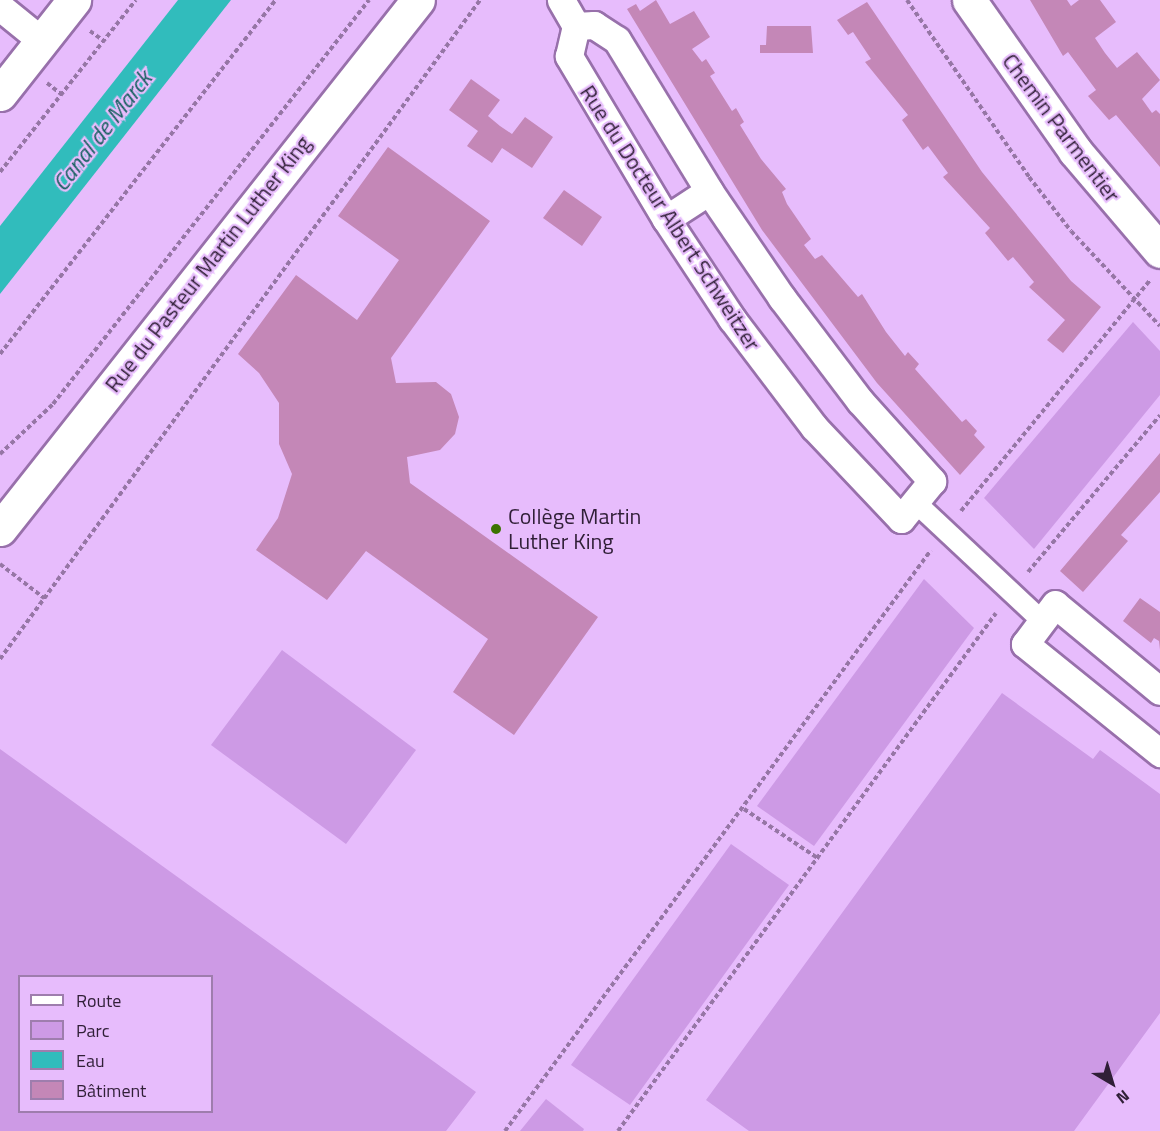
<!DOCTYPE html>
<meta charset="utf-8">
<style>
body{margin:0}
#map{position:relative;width:1160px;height:1131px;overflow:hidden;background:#e7bcfc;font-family:"Titillium Web",sans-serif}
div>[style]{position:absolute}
.green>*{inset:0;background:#cd9ae5}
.water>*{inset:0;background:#31bcbc}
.building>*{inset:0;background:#c487b7}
.path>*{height:4px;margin-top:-2px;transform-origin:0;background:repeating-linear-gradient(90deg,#9676a5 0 4.5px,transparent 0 7.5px)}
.roads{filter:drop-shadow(2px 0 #9870ab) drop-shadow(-2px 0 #9870ab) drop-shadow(0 2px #9870ab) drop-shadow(0 -2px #9870ab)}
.pedestrian>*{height:20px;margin:-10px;padding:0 10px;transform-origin:10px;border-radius:10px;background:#fff}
.minor>*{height:27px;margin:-13.5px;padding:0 13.5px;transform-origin:13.5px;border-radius:13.5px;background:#fff}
.tertiary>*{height:33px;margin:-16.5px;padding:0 16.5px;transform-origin:16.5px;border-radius:16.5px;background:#fff}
.dots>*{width:16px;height:16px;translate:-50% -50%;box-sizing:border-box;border:3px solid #e7bcfc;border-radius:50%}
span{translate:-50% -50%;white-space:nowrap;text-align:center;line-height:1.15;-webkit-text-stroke:4.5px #e7bcfc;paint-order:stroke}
.street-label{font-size:22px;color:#301f37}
.poi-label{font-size:22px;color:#301f37}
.left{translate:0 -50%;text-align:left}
.water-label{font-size:24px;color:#166060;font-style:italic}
.legend{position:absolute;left:18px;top:975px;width:195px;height:138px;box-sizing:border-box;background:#e7bcfc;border:2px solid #9e7dad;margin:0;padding:8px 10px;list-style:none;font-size:18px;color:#301f37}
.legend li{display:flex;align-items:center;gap:12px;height:30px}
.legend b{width:30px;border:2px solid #9e7dad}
.north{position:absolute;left:1082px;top:1053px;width:60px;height:60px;-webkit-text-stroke:4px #e7bcfc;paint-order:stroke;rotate:142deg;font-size:16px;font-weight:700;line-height:24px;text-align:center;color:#301f37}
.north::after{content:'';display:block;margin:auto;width:21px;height:27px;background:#301f37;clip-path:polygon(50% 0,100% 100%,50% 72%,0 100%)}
</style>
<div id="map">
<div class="green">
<div style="clip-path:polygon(1133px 322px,1160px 351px,1160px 395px,1034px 549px,984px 498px)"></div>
<div style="clip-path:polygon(924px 579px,974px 628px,814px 846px,757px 806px)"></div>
<div style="clip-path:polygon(282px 650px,416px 750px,346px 844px,211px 745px)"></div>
<div style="clip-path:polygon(1002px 693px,1093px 759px,1100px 750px,1160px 794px,1160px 1013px,1074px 1131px,749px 1131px,706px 1100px)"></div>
<div style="clip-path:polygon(evenodd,0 749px,476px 1092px,446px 1131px,0 1131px,0 749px,20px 976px,212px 976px,212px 1112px,20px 1112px,20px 976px)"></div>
<div style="clip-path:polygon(731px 844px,789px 885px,630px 1105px,571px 1065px)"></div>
<div style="clip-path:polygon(546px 1099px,584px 1129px,583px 1131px,520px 1131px)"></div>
</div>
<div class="water">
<div style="clip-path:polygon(178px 0,231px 0,0 294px,0 226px)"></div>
</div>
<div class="building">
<div style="clip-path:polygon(656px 0,670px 24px,694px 11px,710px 37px,692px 49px,702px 62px,706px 59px,715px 73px,710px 76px,732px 111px,736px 108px,744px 122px,740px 125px,761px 159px,786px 189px,782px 192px,787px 204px,811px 239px,804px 245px,815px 259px,822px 255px,858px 297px,862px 294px,886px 332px,905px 356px,908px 352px,919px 364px,915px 369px,962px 422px,966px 419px,977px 431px,974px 435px,985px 447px,960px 475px,877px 383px,762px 230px,627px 9px,636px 4px,640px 11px)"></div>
<div style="clip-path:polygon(1030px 0,1067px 0,1071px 6px,1079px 0,1100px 0,1116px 22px,1095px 38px,1105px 53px,1117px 68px,1137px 52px,1160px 80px,1142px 99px,1152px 113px,1156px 110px,1160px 114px,1160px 167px,1116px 115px,1109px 120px,1088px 96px,1096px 90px,1068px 52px,1063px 56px)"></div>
<div style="clip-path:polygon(867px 2px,982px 172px,1071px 281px,1101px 307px,1063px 353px,1047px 340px,1065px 320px,1029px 287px,1034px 282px,1013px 257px,1008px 261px,985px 233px,990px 228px,943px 177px,948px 173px,928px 146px,923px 150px,902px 120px,908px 115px,865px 62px,871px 59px,853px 32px,848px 35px,837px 20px)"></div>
<div style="clip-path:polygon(767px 26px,811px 26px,813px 53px,760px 53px,760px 45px,766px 45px)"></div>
<div style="clip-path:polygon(471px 79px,500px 100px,488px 116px,500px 126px,512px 134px,525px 117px,553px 137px,532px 168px,502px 148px,492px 163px,467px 146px,478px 131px,449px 110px)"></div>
<div style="clip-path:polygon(388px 147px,490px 221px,391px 358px,396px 383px,436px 382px,451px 394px,459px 417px,455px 434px,440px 450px,407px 457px,410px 483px,598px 617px,514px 735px,453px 692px,488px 639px,366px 551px,327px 600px,256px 550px,278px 518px,292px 474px,279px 444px,279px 403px,259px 373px,238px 354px,296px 275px,357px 320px,399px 260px,338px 216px)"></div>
<div style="clip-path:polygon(564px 190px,602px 217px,582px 246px,543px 218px)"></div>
<div style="clip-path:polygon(1160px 453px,1160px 492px,1121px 535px,1128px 541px,1083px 592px,1060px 571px)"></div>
<div style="clip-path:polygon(1140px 598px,1160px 612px,1160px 650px,1159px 641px,1154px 638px,1151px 643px,1123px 621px)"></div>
</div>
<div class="path">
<div style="left:907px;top:0;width:215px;rotate:55.4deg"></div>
<div style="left:1029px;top:177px;width:68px;rotate:52.1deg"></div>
<div style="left:1071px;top:231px;width:130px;rotate:46.9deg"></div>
<div style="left:90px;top:31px;width:17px;rotate:36deg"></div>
<div style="left:47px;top:83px;width:18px;rotate:38deg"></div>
<div style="left:0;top:172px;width:219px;rotate:-51.7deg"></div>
<div style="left:0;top:354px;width:449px;rotate:-52.1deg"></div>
<div style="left:0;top:454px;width:73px;rotate:-43.3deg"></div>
<div style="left:53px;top:404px;width:513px;rotate:-51.97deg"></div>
<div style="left:961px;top:511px;width:298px;rotate:-50.7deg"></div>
<div style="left:0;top:564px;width:56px;rotate:37.7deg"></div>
<div style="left:1028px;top:572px;width:205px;rotate:-49.9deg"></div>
<div style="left:0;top:659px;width:815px;rotate:-53.93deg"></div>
<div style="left:744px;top:809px;width:90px;rotate:33.7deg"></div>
<div style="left:505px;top:1131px;width:720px;rotate:-53.75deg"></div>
<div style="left:618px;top:1131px;width:641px;rotate:-53.88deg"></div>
</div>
<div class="roads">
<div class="pedestrian">
<div style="left:915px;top:502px;width:174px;rotate:43.1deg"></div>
</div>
<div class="minor">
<div style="left:561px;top:0;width:30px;rotate:60deg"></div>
<div style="left:0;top:7px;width:54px;rotate:39deg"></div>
<div style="left:594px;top:25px;width:27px;rotate:33deg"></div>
<div style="left:617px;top:40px;width:177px;rotate:58.6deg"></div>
<div style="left:709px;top:191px;width:130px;rotate:55.7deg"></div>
<div style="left:782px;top:298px;width:129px;rotate:52.9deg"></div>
<div style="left:860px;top:401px;width:108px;rotate:48deg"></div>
<div style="left:932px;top:481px;width:49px;rotate:129.2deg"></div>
<div style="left:901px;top:519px;width:127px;rotate:-133.4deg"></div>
<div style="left:814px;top:427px;width:136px;rotate:-127.2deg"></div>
<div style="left:732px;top:319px;width:120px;rotate:-123.4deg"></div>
<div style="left:666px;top:219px;width:190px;rotate:-120.8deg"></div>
<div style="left:569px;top:56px;width:31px;rotate:-77deg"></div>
<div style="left:576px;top:26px;width:18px;rotate:-3deg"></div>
<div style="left:666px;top:219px;width:51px;rotate:-33.1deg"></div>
<div style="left:1160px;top:691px;width:136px;rotate:-140.4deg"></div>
<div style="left:1055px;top:604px;width:50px;rotate:126.9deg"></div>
<div style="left:1025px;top:644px;width:174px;rotate:38.9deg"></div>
</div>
<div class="tertiary">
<div style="left:969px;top:0;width:184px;rotate:54.9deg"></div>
<div style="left:1075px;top:151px;width:131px;rotate:49.6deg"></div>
<div style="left:0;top:94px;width:120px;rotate:-51.8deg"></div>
<div style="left:0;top:529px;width:674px;rotate:-51.69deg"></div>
</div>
</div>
<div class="dots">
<div style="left:496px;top:529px;background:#3b7300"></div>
</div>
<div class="street-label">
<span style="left:1061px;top:128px;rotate:53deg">Chemin Parmentier</span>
<span style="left:670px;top:218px;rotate:57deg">Rue du Docteur Albert Schweitzer</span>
<span style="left:208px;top:264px;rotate:-52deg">Rue du Pasteur Martin Luther King</span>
</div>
<div class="poi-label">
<span class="left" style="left:508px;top:529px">Collège Martin<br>Luther King</span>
</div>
<div class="water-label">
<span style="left:102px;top:131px;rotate:-52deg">Canal de Marck</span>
</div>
<ul class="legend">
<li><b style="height:8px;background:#fff"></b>Route</li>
<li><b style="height:16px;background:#cd9ae5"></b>Parc</li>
<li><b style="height:16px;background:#31bcbc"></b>Eau</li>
<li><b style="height:16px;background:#c487b7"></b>Bâtiment</li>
</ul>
<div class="north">N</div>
</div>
